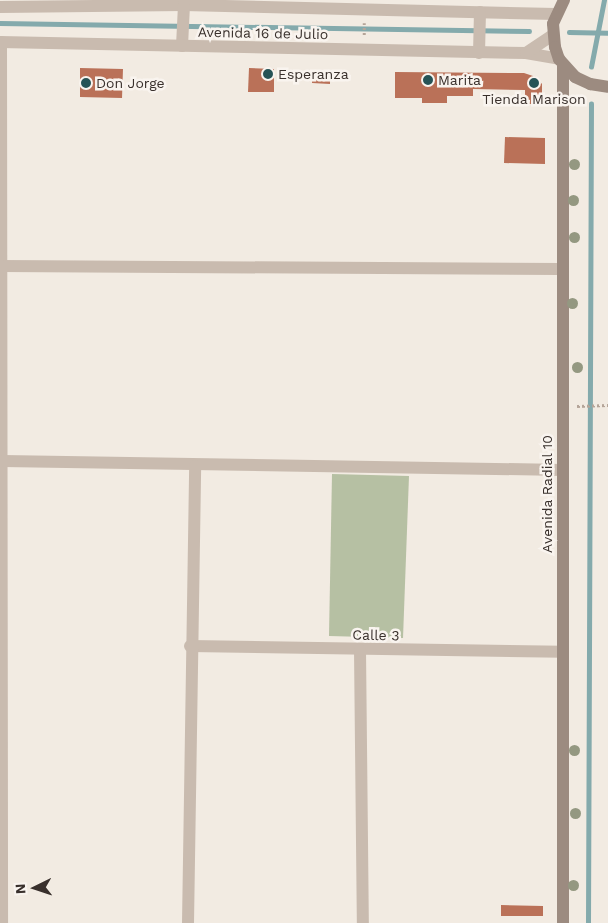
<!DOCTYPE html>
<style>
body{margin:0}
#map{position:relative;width:608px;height:923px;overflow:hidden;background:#f2ebe2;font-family:"Work Sans",sans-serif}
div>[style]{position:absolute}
.green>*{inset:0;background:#b6c0a3}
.stream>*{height:4.5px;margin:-2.25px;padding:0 2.25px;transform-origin:2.25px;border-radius:2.25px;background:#84aaac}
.building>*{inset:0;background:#ba7158}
.path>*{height:2.5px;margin-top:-1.25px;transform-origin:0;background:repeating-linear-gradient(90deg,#b5a599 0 2.5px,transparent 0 5px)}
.minor>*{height:12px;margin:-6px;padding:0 6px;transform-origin:6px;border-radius:6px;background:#c9bbaf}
.tertiary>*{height:12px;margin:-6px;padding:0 6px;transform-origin:6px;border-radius:6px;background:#c9bbaf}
.secondary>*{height:12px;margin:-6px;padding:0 6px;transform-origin:6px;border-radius:6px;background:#9c8b80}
.trees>*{width:11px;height:11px;margin:-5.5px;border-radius:50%;background:#949881}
.dots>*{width:14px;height:14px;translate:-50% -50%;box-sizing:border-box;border:2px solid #f9f4ef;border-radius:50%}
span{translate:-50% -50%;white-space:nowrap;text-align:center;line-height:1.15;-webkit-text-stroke:5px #f9f4ef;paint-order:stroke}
.street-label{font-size:14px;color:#39302c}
.poi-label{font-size:14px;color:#39302c}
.left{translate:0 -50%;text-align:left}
.north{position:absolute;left:10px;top:863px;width:50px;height:50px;-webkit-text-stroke:4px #f9f4ef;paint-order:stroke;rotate:266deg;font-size:14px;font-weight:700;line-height:20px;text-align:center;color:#39302c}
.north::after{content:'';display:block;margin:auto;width:18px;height:22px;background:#39302c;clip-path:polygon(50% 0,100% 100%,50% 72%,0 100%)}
</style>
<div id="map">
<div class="green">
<div style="clip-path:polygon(332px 474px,409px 476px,403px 638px,329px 636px)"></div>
</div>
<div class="stream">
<div style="left:0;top:23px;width:529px;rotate:0.87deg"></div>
<div style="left:569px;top:32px;width:39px;rotate:1deg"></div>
<div style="left:591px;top:67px;width:68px;rotate:-79deg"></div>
<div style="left:588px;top:923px;width:819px;rotate:-89.79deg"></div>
</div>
<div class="building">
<div style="clip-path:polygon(80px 68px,123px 69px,122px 98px,80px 97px)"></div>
<div style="clip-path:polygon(249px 68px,274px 69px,274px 92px,248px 92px)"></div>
<div style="clip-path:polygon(312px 72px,330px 72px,330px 84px,312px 83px)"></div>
<div style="clip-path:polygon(395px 72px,524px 73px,536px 77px,542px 84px,542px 104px,525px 104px,525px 90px,473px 89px,473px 96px,447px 96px,447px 103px,422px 103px,422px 98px,395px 98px)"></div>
<div style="clip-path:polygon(505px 137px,545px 138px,545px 164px,504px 163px)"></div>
<div style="clip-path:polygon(501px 905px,543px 906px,543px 916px,501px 916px)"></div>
</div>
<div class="path">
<div style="left:364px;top:35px;width:12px;rotate:-90deg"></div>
<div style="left:577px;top:406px;width:31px;rotate:-2deg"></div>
</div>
<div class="minor">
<div style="left:0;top:7px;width:184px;rotate:-0.6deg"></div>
<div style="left:184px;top:5px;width:372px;rotate:1.4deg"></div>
<div style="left:1px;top:42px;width:881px;rotate:89.93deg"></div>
<div style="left:182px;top:46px;width:41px;rotate:-87.2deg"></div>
<div style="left:479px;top:53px;width:41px;rotate:-88.6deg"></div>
<div style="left:1px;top:266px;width:560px;rotate:0.31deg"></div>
<div style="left:3px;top:461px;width:560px;rotate:0.92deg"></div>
<div style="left:190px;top:646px;width:372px;rotate:0.9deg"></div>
<div style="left:360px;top:650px;width:273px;rotate:89.4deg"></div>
<div style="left:188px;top:923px;width:457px;rotate:-89.1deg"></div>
</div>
<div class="tertiary">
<div style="left:0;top:42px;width:526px;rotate:1.2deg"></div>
<div style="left:526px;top:53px;width:34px;rotate:10deg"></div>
<div style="left:526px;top:53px;width:32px;rotate:-34deg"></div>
</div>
<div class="secondary">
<div style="left:564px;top:0;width:26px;rotate:115deg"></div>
<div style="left:553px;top:24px;width:23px;rotate:85deg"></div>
<div style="left:555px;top:47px;width:13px;rotate:72deg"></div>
<div style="left:559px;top:59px;width:24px;rotate:48deg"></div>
<div style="left:575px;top:77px;width:17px;rotate:25deg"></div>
<div style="left:590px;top:84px;width:18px;rotate:9deg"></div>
<div style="left:563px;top:65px;width:858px;rotate:90deg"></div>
</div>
<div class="trees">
<div style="left:574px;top:164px"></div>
<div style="left:573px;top:200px"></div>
<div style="left:574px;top:237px"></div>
<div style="left:572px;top:303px"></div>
<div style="left:577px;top:367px"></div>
<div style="left:574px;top:750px"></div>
<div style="left:575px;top:813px"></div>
<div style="left:573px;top:885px"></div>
</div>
<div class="dots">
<div style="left:268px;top:74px;background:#265356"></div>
<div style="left:428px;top:80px;background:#265356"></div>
<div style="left:86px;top:83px;background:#265356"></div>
<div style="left:534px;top:83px;background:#265356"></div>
</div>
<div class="street-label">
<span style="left:263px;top:33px;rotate:1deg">Avenida 16 de Julio</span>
<span style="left:547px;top:494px;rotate:-90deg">Avenida Radial 10</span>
<span style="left:376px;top:635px;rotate:1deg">Calle 3</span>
</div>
<div class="poi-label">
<span class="left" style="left:278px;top:74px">Esperanza</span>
<span class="left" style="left:438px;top:80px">Marita</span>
<span class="left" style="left:96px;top:83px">Don Jorge</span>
<span style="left:534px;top:99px">Tienda Marison</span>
</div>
<div class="north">N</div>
</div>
